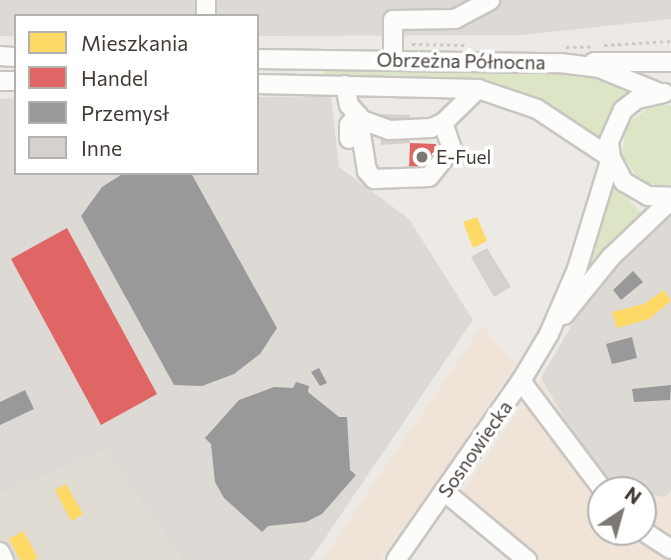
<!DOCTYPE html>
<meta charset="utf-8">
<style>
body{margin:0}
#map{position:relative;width:671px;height:560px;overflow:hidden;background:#edeae6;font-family:Commissioner,sans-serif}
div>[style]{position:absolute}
.residential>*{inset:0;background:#e1dcd3}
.commercial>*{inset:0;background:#f0e4d9}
.industrial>*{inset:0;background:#ddd9d4}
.green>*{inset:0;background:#dce6c7}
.homes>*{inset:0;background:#ffd966}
.shops>*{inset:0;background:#e06666}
.industry>*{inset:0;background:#999}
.building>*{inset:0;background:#d5d1cd}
.path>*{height:2.5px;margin-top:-1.25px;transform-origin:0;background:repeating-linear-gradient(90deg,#cbc9c6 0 3.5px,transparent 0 7px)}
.roads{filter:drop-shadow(2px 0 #c9c6c2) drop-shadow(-2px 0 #c9c6c2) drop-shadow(0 2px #c9c6c2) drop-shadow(0 -2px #c9c6c2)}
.minor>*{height:18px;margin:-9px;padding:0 9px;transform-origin:9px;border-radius:9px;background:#fcfcfb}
.dots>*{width:19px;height:19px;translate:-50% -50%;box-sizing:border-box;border:4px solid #fff;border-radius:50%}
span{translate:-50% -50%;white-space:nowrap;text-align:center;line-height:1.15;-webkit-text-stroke:7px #fff;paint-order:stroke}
.street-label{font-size:19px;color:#423b34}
.poi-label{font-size:19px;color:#423b34}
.left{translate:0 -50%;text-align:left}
.legend{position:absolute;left:14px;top:14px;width:245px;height:161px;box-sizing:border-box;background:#fff;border:2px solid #b3b1ae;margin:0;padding:9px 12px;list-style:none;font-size:21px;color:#423b34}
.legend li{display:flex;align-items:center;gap:14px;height:35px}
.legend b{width:35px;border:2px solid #b3b1ae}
.north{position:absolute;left:587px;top:476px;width:70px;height:70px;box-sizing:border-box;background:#fff;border:2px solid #b3b1ae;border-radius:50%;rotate:36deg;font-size:19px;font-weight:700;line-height:28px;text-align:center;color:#423b34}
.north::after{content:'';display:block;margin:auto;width:24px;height:32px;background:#7e7872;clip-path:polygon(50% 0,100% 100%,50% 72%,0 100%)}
</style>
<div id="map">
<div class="residential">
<div style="clip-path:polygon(104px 451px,182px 560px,0 560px,0 495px)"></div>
</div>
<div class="commercial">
<div style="clip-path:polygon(482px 326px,516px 364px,426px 497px,380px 560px,322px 560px)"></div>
<div style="clip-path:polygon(541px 378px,576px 438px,619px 490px,601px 490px,601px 532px,643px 532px,643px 495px,665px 497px,671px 491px,671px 560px,534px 560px,458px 498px)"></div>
</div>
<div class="industrial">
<div style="clip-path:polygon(0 0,671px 0,671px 19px,522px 35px,257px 36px,257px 16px,16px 16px,16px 36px,0 36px)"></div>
<div style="clip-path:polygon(331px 96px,339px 167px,409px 219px,473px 320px,310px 560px,182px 560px,104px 451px,0 495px,0 99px,16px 98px,16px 173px,257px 173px,257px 97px)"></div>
<div style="clip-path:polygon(671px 215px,671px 491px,665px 497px,643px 495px,643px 490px,619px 490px,576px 438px,541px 378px,590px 294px)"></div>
</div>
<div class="green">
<div style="clip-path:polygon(322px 68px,573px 72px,635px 91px,613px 110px,600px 138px,570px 117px,502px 86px,475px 80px,325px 77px)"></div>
<div style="clip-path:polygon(653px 105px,671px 105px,671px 186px,667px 187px,642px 182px,622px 156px,626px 124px)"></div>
<div style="clip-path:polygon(611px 179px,642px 214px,589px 270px,587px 264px)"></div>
</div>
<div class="homes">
<div style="clip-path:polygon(477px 217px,487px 241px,473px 248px,463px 222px)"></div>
<div style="clip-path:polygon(664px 290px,671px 301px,649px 319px,617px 328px,612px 312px,644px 304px)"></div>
<div style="clip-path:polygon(66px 484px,83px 514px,71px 521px,55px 490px)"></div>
<div style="clip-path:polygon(23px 531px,38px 558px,34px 560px,20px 560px,9px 539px)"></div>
</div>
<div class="shops">
<div style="clip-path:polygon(410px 143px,436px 144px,435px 170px,409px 169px)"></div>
<div style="clip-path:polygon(67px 228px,157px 394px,101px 425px,11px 259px)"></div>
</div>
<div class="industry">
<div style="clip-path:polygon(124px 173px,191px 173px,277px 328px,260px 354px,234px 374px,202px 386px,174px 385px,81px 216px,102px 187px)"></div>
<div style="clip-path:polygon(633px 271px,643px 282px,621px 300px,613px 290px)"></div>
<div style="clip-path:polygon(632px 337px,637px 358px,612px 364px,606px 344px)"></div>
<div style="clip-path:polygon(319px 368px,327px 383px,320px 386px,311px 372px)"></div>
<div style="clip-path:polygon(296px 382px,309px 386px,308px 392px,339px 417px,347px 417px,350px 470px,356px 475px,322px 514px,306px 522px,268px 526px,262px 532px,224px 498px,215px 482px,211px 444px,205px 438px,239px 400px,274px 387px,293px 388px)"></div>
<div style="clip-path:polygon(671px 385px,670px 400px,634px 402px,632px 389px)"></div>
<div style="clip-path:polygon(25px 390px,34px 409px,0 425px,0 402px)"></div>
</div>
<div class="building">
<div style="clip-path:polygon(380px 114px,410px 115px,410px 143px,381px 145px)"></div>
<div style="clip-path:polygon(487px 248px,511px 287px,494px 297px,471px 257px)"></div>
</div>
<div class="path">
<div style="left:412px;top:44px;width:53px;rotate:1.1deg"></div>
<div style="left:604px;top:45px;width:67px;rotate:-3.4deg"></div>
<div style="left:566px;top:47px;width:25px;rotate:-2deg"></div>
</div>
<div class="roads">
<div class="minor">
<div style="left:206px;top:0;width:16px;rotate:90deg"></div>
<div style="left:0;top:56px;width:16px;rotate:4deg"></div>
<div style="left:257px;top:59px;width:303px;rotate:0.8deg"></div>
<div style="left:560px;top:63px;width:39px;rotate:7deg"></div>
<div style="left:599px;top:68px;width:66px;rotate:22.3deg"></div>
<div style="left:393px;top:61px;width:41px;rotate:-90deg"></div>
<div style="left:393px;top:20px;width:62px;rotate:-0.9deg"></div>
<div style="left:455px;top:19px;width:40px;rotate:-28deg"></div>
<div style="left:594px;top:62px;width:77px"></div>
<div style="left:0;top:81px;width:16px"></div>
<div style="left:257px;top:84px;width:221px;rotate:1.3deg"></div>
<div style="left:478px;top:89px;width:62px;rotate:18.7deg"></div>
<div style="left:537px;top:109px;width:89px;rotate:33.5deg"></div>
<div style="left:345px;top:85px;width:20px;rotate:79deg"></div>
<div style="left:349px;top:105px;width:20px;rotate:49deg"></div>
<div style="left:362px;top:120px;width:29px;rotate:20deg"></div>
<div style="left:389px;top:130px;width:42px;rotate:-2.7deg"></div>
<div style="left:431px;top:128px;width:13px;rotate:-23deg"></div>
<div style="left:443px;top:123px;width:49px;rotate:-44.2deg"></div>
<div style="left:664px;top:93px;width:28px;rotate:167deg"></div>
<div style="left:637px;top:99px;width:18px;rotate:142deg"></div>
<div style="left:623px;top:110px;width:34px;rotate:114deg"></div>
<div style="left:609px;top:141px;width:17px;rotate:83deg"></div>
<div style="left:611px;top:158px;width:27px;rotate:62deg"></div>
<div style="left:624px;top:182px;width:28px;rotate:30deg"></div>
<div style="left:648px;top:196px;width:23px;rotate:2deg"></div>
<div style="left:358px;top:115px;width:57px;rotate:80.9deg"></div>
<div style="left:367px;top:171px;width:11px;rotate:49deg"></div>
<div style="left:374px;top:179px;width:55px;rotate:-2.1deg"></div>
<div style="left:429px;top:177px;width:36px;rotate:-51deg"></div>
<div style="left:452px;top:149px;width:28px;rotate:-109deg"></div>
<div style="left:349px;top:139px;width:14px;rotate:-90deg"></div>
<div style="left:349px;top:125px;width:13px;rotate:-48deg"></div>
<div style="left:564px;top:315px;width:75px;rotate:-51deg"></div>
<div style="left:611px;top:257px;width:83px;rotate:-43.5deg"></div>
<div style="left:521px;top:381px;width:136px;rotate:53deg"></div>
<div style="left:445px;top:492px;width:107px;rotate:39.7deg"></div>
<div style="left:643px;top:531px;width:33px;rotate:33deg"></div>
<div style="left:0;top:552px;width:9px;rotate:63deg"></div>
<div style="left:396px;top:560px;width:218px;rotate:-55.1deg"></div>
<div style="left:521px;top:381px;width:55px;rotate:-59.2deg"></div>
<div style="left:549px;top:334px;width:71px;rotate:-66.7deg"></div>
<div style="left:577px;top:269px;width:116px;rotate:-73deg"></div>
</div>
</div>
<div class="dots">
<div style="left:422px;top:157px;background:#7e7872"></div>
</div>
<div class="street-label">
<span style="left:461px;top:61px;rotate:1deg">Obrzeżna Północna</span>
<span style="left:475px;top:449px;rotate:-55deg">Sosnowiecka</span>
</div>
<div class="poi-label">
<span class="left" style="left:436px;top:157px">E-Fuel</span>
</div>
<ul class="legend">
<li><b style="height:19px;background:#ffd966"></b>Mieszkania</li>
<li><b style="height:19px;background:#e06666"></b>Handel</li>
<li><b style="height:19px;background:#999"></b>Przemysł</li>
<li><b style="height:19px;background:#d5d1cd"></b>Inne</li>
</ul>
<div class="north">N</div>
</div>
